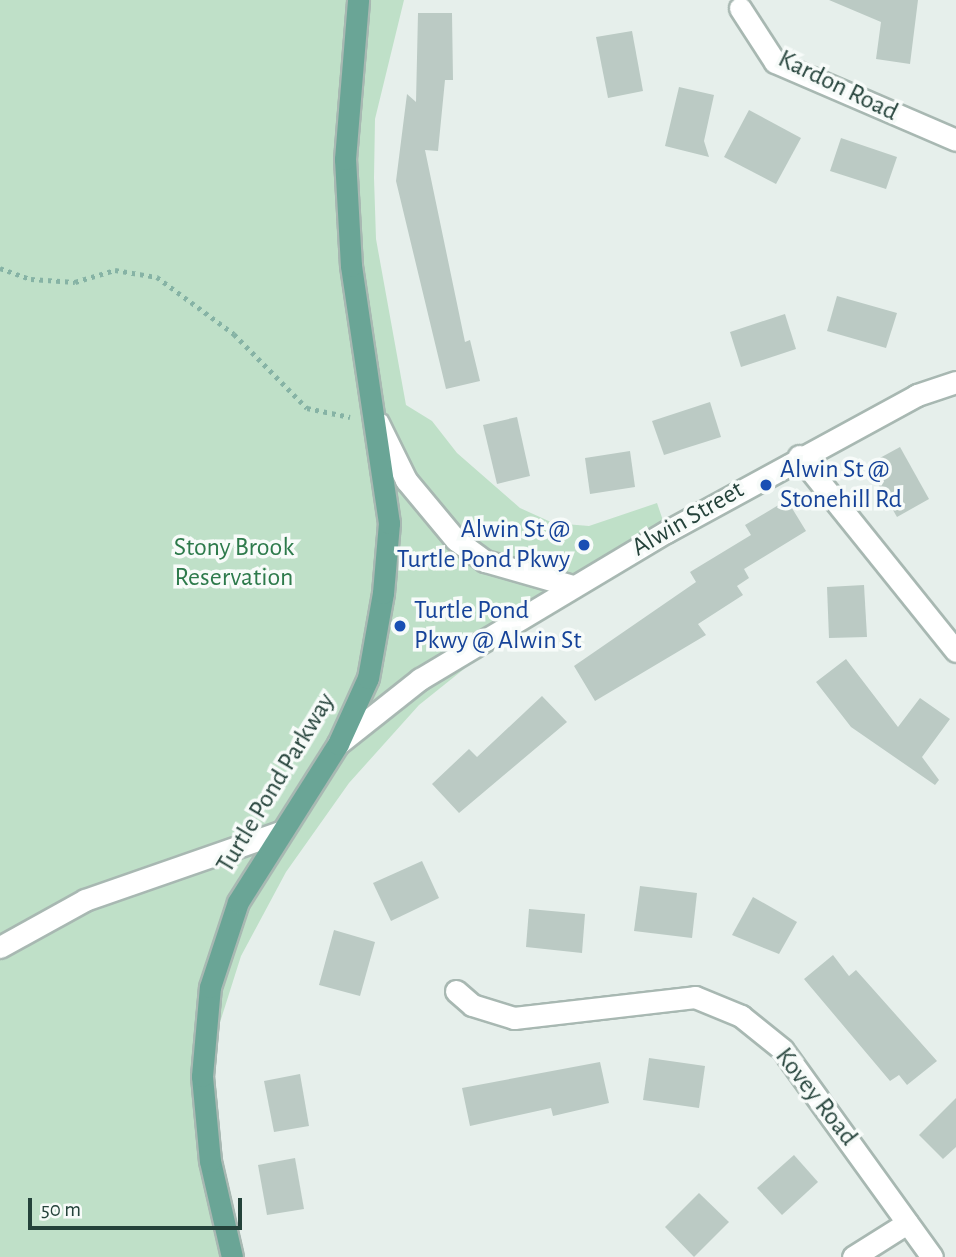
<!DOCTYPE html>
<style>
body{margin:0}
#map{position:relative;width:956px;height:1257px;overflow:hidden;background:#e6efeb;font-family:"Alegreya Sans",sans-serif}
div>[style]{position:absolute}
.green>*{inset:0;background:#bfe0c8}
.building>*{inset:0;background:#bbcac4}
.path>*{height:4.5px;margin-top:-2.25px;transform-origin:0;background:repeating-linear-gradient(90deg,#86b3a5 0 3.5px,transparent 0 8.5px)}
.roads{filter:drop-shadow(2px 0 #a8b8b2) drop-shadow(-2px 0 #a8b8b2) drop-shadow(0 2px #a8b8b2) drop-shadow(0 -2px #a8b8b2)}
.minor>*{height:21px;margin:-10.5px;padding:0 10.5px;transform-origin:10.5px;border-radius:10.5px;background:#fff}
.major>*{height:21px;margin:-10.5px;padding:0 10.5px;transform-origin:10.5px;border-radius:10.5px;background:#6aa596}
.dots>*{width:19px;height:19px;translate:-50% -50%;box-sizing:border-box;border:4px solid #f7fbf9;border-radius:50%}
span{translate:-50% -50%;white-space:nowrap;text-align:center;line-height:1.15;-webkit-text-stroke:7px #f7fbf9;paint-order:stroke}
.street-label{font-size:26px;color:#24423a}
.transit-label{font-size:26px;color:#164399}
.left{translate:0 -50%;text-align:left}
.right{translate:-100% -50%;text-align:right}
.park-label{font-size:26px;color:#2d7a4b}
.scale{position:absolute;left:28px;top:1198px;width:214px;height:32px;box-sizing:border-box;border:4px solid #24423a;border-top:0;padding-left:9px;font-size:21px;line-height:24px;white-space:nowrap;color:#24423a;-webkit-text-stroke:5px #f7fbf9;paint-order:stroke}
</style>
<div id="map">
<div class="green">
<div style="clip-path:polygon(0 0,404px 0,375px 119px,374px 178px,376px 239px,406px 405px,432px 421px,457px 453px,520px 508px,553px 523px,589px 526px,657px 503px,671px 544px,494px 645px,419px 705px,349px 783px,286px 872px,241px 956px,216px 1035px,207px 1191px,220px 1257px,0 1257px)"></div>
</div>
<div class="building">
<div style="clip-path:polygon(829px 0,918px 0,910px 64px,876px 59px,881px 22px)"></div>
<div style="clip-path:polygon(418px 13px,452px 13px,453px 80px,445px 80px,438px 151px,425px 150px,465px 342px,470px 340px,480px 381px,446px 389px,396px 181px,407px 94px,416px 102px)"></div>
<div style="clip-path:polygon(632px 31px,643px 91px,608px 98px,596px 37px)"></div>
<div style="clip-path:polygon(679px 87px,714px 95px,704px 141px,709px 157px,665px 146px)"></div>
<div style="clip-path:polygon(749px 110px,801px 138px,776px 184px,724px 157px)"></div>
<div style="clip-path:polygon(841px 138px,897px 157px,886px 189px,830px 171px)"></div>
<div style="clip-path:polygon(837px 296px,897px 313px,886px 348px,827px 331px)"></div>
<div style="clip-path:polygon(785px 314px,796px 349px,741px 367px,730px 332px)"></div>
<div style="clip-path:polygon(710px 402px,721px 437px,664px 455px,652px 421px)"></div>
<div style="clip-path:polygon(517px 417px,530px 476px,497px 484px,483px 425px)"></div>
<div style="clip-path:polygon(900px 447px,929px 499px,897px 517px,867px 465px)"></div>
<div style="clip-path:polygon(630px 451px,635px 487px,590px 494px,585px 458px)"></div>
<div style="clip-path:polygon(787px 500px,806px 531px,744px 569px,749px 578px,737px 586px,743px 595px,698px 624px,706px 635px,595px 701px,574px 666px,696px 582px,690px 572px,751px 535px,745px 525px)"></div>
<div style="clip-path:polygon(864px 585px,867px 637px,829px 638px,827px 587px)"></div>
<div style="clip-path:polygon(846px 659px,898px 727px,920px 698px,950px 719px,922px 757px,939px 780px,935px 785px,851px 727px,816px 682px)"></div>
<div style="clip-path:polygon(542px 696px,567px 722px,459px 813px,432px 784px,469px 749px,477px 757px)"></div>
<div style="clip-path:polygon(422px 861px,439px 898px,391px 921px,373px 883px)"></div>
<div style="clip-path:polygon(640px 886px,697px 893px,692px 938px,634px 931px)"></div>
<div style="clip-path:polygon(753px 897px,797px 922px,779px 954px,732px 935px)"></div>
<div style="clip-path:polygon(529px 909px,585px 914px,582px 953px,526px 947px)"></div>
<div style="clip-path:polygon(334px 930px,375px 942px,360px 996px,319px 985px)"></div>
<div style="clip-path:polygon(833px 955px,849px 976px,856px 970px,937px 1061px,907px 1085px,899px 1075px,890px 1081px,804px 979px)"></div>
<div style="clip-path:polygon(649px 1058px,705px 1066px,699px 1108px,643px 1100px)"></div>
<div style="clip-path:polygon(600px 1062px,609px 1103px,553px 1116px,551px 1108px,470px 1126px,462px 1088px)"></div>
<div style="clip-path:polygon(300px 1074px,309px 1126px,274px 1132px,264px 1081px)"></div>
<div style="clip-path:polygon(956px 1098px,956px 1147px,943px 1159px,919px 1135px)"></div>
<div style="clip-path:polygon(794px 1155px,818px 1182px,782px 1215px,757px 1188px)"></div>
<div style="clip-path:polygon(295px 1158px,304px 1209px,267px 1215px,258px 1165px)"></div>
<div style="clip-path:polygon(699px 1193px,729px 1222px,694px 1257px,665px 1227px)"></div>
</div>
<div class="path">
<div style="left:0;top:268px;width:33px;rotate:20deg"></div>
<div style="left:31px;top:279px;width:44px;rotate:3.9deg"></div>
<div style="left:75px;top:282px;width:42px;rotate:-16.7deg"></div>
<div style="left:115px;top:270px;width:43px;rotate:9.5deg"></div>
<div style="left:157px;top:277px;width:96px;rotate:36.5deg"></div>
<div style="left:234px;top:334px;width:104px;rotate:45.4deg"></div>
<div style="left:307px;top:408px;width:44px;rotate:11.8deg"></div>
</div>
<div class="roads">
<div class="minor">
<div style="left:740px;top:8px;width:64px;rotate:57.1deg"></div>
<div style="left:775px;top:62px;width:197px;rotate:23.3deg"></div>
<div style="left:378px;top:423px;width:64px;rotate:63.8deg"></div>
<div style="left:406px;top:480px;width:78px;rotate:50.2deg"></div>
<div style="left:456px;top:540px;width:36px;rotate:36deg"></div>
<div style="left:485px;top:561px;width:91px;rotate:15.9deg"></div>
<div style="left:799px;top:456px;width:250px;rotate:51.2deg"></div>
<div style="left:338px;top:744px;width:105px;rotate:-38.4deg"></div>
<div style="left:420px;top:679px;width:287px;rotate:-30.9deg"></div>
<div style="left:666px;top:532px;width:286px;rotate:-28.6deg"></div>
<div style="left:917px;top:395px;width:41px;rotate:-18.4deg"></div>
<div style="left:0;top:947px;width:97px;rotate:-28.9deg"></div>
<div style="left:85px;top:900px;width:207px;rotate:-19.2deg"></div>
<div style="left:456px;top:991px;width:21px;rotate:41deg"></div>
<div style="left:472px;top:1005px;width:44px;rotate:17.2deg"></div>
<div style="left:514px;top:1018px;width:182px;rotate:-6.6deg"></div>
<div style="left:695px;top:997px;width:50px;rotate:22.4deg"></div>
<div style="left:741px;top:1016px;width:53px;rotate:38.8deg"></div>
<div style="left:782px;top:1049px;width:256px;rotate:54.2deg"></div>
<div style="left:853px;top:1257px;width:64px;rotate:-32.2deg"></div>
</div>
<div class="major">
<div style="left:232px;top:1257px;width:98px;rotate:-102.9deg"></div>
<div style="left:210px;top:1161px;width:85px;rotate:-95.4deg"></div>
<div style="left:202px;top:1076px;width:89px;rotate:-84.9deg"></div>
<div style="left:210px;top:987px;width:89px;rotate:-71.8deg"></div>
<div style="left:238px;top:902px;width:187px;rotate:-57.7deg"></div>
<div style="left:338px;top:744px;width:72px;rotate:-65.6deg"></div>
<div style="left:368px;top:678px;width:86px;rotate:-80deg"></div>
<div style="left:383px;top:593px;width:70px;rotate:-85.1deg"></div>
<div style="left:389px;top:523px;width:260px;rotate:-98.4deg"></div>
<div style="left:351px;top:266px;width:107px;rotate:-93.2deg"></div>
<div style="left:345px;top:159px;width:160px;rotate:-85.3deg"></div>
</div>
</div>
<div class="dots">
<div style="left:766px;top:485px;background:#1a4fb4"></div>
<div style="left:584px;top:545px;background:#1a4fb4"></div>
<div style="left:400px;top:626px;background:#1a4fb4"></div>
</div>
<div class="street-label">
<span style="left:838px;top:86px;rotate:26deg">Kardon Road</span>
<span style="left:688px;top:519px;rotate:-30deg">Alwin Street</span>
<span style="left:276px;top:783px;rotate:-59deg">Turtle Pond Parkway</span>
<span style="left:816px;top:1097px;rotate:52deg">Kovey Road</span>
</div>
<div class="transit-label">
<span class="left" style="left:780px;top:485px">Alwin St @<br>Stonehill Rd</span>
<span class="right" style="left:570px;top:545px">Alwin St @<br>Turtle Pond Pkwy</span>
<span class="left" style="left:414px;top:626px">Turtle Pond<br>Pkwy @ Alwin St</span>
</div>
<div class="park-label">
<span style="left:234px;top:563px">Stony Brook<br>Reservation</span>
</div>
<div class="scale">50 m</div>
</div>
